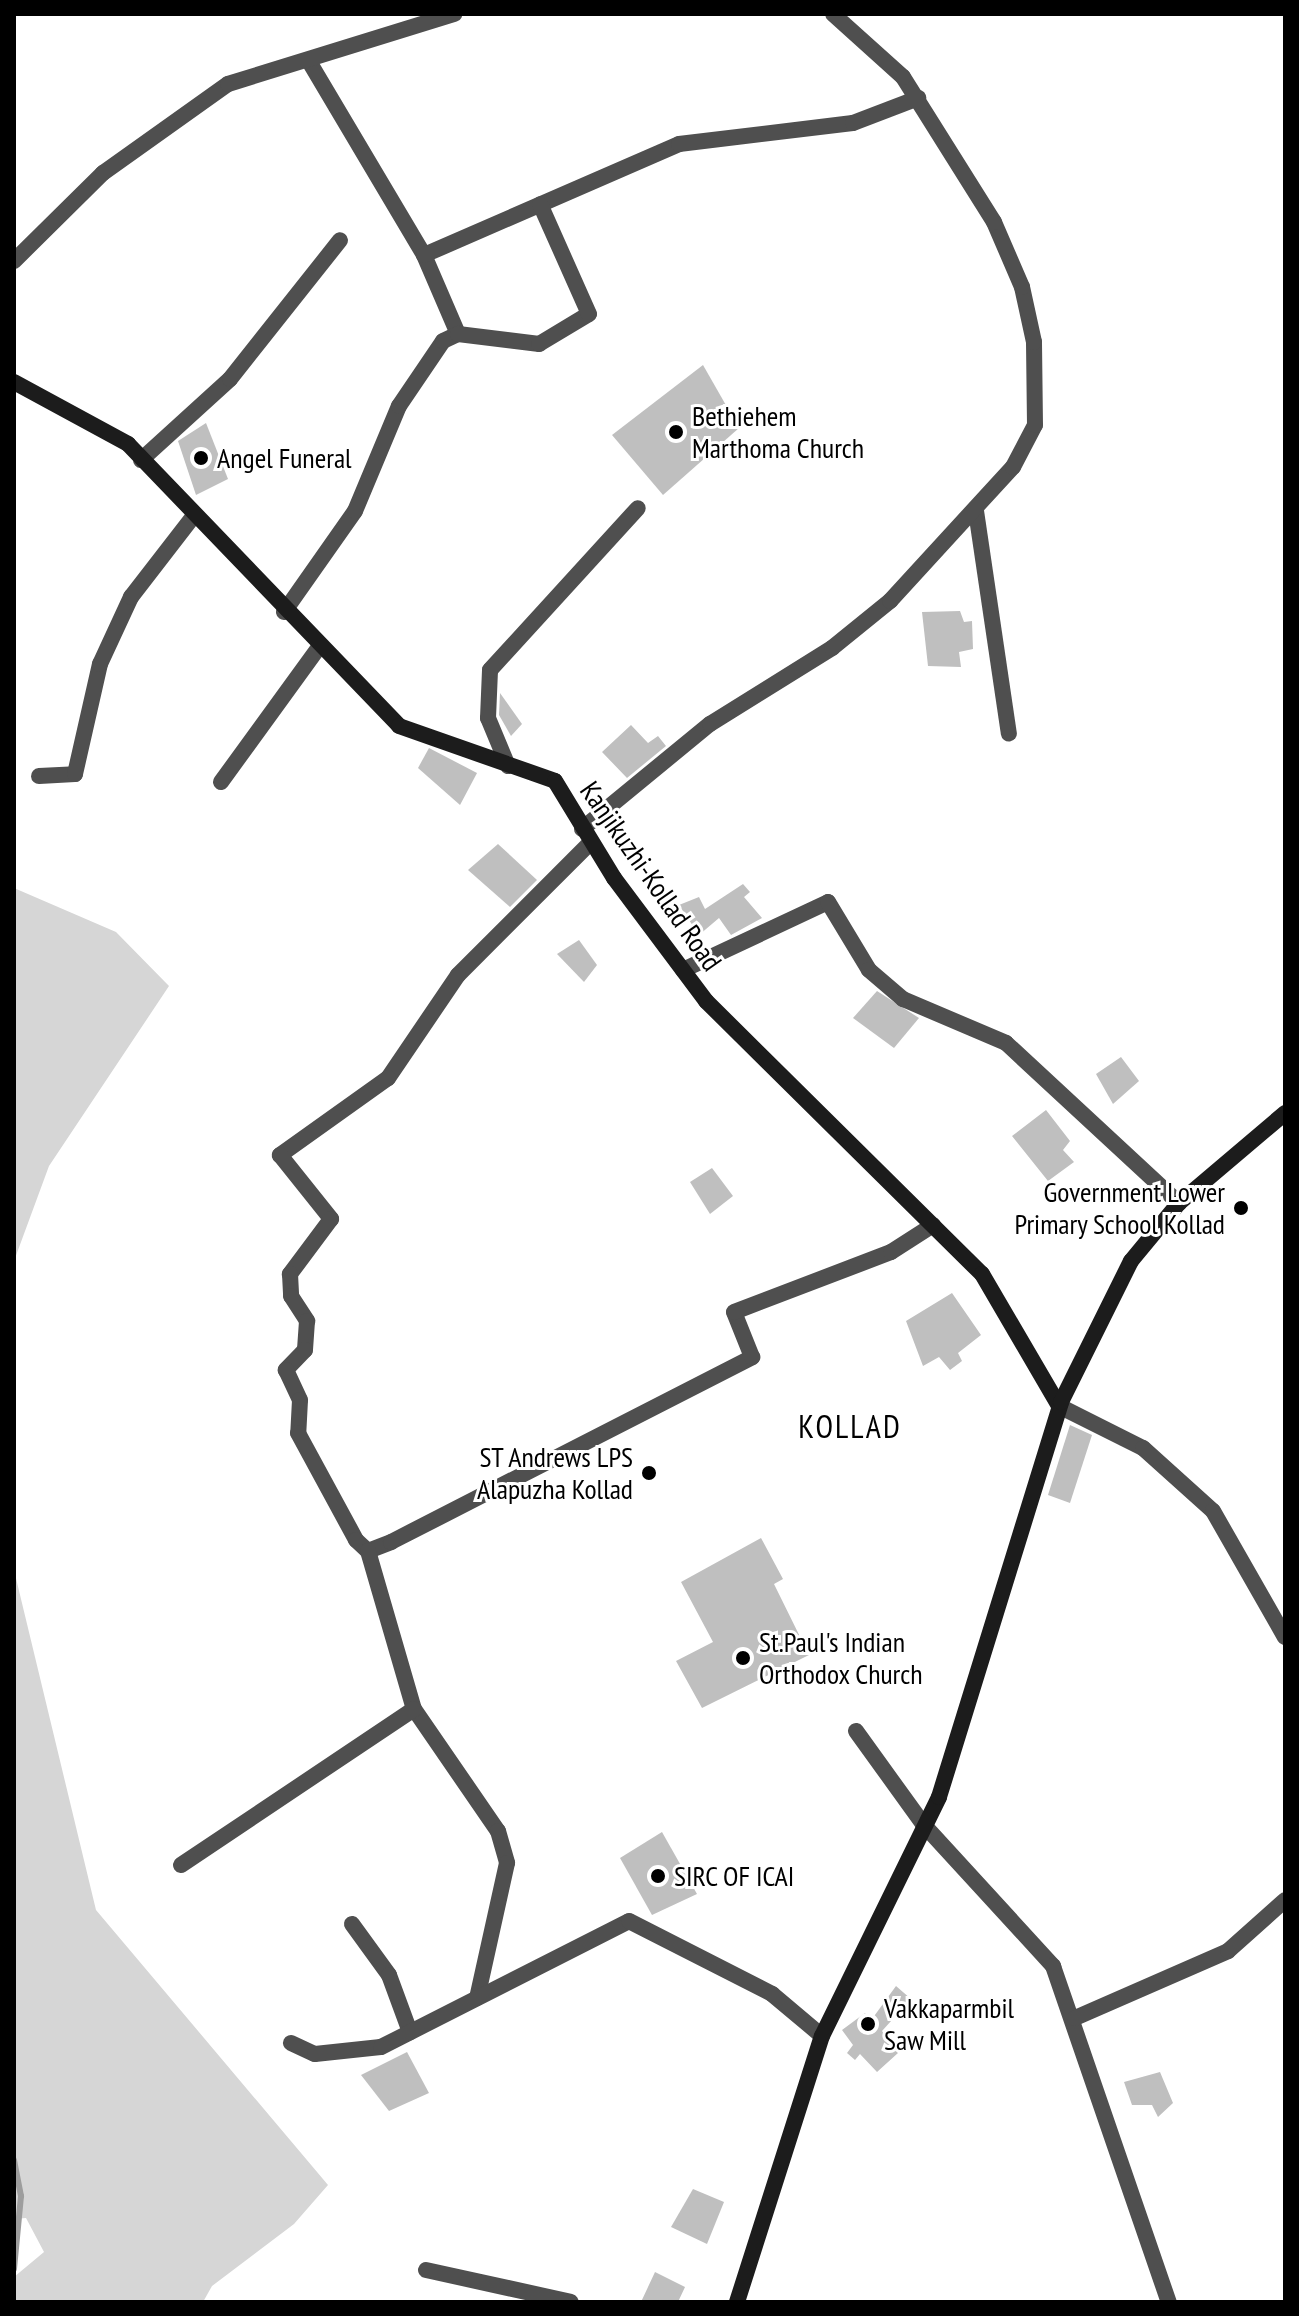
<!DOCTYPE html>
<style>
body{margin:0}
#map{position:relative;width:1299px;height:2316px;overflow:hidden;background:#fff;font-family:"PT Sans Narrow",sans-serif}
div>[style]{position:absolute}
.green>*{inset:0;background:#d6d6d6}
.stream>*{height:6px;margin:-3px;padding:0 3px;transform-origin:3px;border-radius:3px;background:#9d9d9d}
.building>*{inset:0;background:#bfbfbf}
.street>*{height:16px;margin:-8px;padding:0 8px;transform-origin:8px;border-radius:8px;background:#4f4f4f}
.secondary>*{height:16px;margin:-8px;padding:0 8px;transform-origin:8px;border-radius:8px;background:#1c1c1c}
.dots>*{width:22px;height:22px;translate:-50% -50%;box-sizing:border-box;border:4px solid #fff;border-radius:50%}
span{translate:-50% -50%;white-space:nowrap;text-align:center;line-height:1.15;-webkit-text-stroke:6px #fff;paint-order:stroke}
.poi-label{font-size:28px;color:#000}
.left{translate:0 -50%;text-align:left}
.right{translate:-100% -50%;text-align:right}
.street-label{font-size:28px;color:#000}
.quarter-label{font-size:32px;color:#000;letter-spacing:2px}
.frame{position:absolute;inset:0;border:16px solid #000;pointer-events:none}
</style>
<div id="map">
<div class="green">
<div style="clip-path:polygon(14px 888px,116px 932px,169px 986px,49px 1166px,14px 1261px)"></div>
<div style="clip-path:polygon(14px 1570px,96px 1910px,328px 2185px,294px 2224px,212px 2286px,203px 2302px,14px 2302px,14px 2277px,44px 2252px,26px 2218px,14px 2219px)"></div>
</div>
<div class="stream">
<div style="left:14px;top:2160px;width:37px;rotate:79deg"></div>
<div style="left:21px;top:2196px;width:73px;rotate:95.5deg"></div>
</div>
<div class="building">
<div style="clip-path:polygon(703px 365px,739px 428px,663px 495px,612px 435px)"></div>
<div style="clip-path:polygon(206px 423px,228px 479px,196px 495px,178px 441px)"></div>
<div style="clip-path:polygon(960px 611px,964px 622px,972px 621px,973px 649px,959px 652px,961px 667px,928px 666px,922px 612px)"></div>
<div style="clip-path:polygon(500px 693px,522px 724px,511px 736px,499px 715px)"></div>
<div style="clip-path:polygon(631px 725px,648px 743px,658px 736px,666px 746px,627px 778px,602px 752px)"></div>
<div style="clip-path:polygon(429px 748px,477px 773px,460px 805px,418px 768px)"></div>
<div style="clip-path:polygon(498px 844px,537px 880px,510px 907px,468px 870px)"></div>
<div style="clip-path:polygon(743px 884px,750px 892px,744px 897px,762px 918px,731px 935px,719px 918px,699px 935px,679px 905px,699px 897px,705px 909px)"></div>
<div style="clip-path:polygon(579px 940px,597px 965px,584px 982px,557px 954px)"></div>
<div style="clip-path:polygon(877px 991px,919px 1018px,894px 1048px,853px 1018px)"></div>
<div style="clip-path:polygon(1121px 1057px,1139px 1081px,1113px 1104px,1096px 1074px)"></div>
<div style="clip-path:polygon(1046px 1110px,1070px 1141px,1063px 1150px,1074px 1162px,1048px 1181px,1012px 1136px)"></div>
<div style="clip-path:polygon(712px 1168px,733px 1196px,710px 1214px,690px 1182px)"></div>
<div style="clip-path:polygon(952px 1293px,981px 1335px,958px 1353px,962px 1361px,950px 1370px,939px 1357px,923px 1366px,906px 1321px)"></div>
<div style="clip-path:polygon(1070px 1425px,1092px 1435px,1070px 1503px,1048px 1495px)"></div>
<div style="clip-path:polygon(761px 1538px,783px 1579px,774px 1584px,809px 1655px,702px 1708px,676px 1661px,713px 1642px,681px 1582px)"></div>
<div style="clip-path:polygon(662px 1832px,697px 1894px,652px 1915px,620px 1858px)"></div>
<div style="clip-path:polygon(896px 1986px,911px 1999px,882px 2031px,898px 2053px,877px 2072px,860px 2054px,855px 2060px,847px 2053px,853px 2045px,842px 2030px,865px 2013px,872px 2019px)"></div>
<div style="clip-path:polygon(407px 2052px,429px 2093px,389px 2111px,361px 2075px)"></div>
<div style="clip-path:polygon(1160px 2072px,1173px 2103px,1158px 2117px,1152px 2105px,1132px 2105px,1124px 2082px)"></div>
<div style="clip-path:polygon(693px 2189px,724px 2202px,707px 2244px,671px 2227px)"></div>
<div style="clip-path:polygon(655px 2272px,685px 2287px,678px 2302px,641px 2302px)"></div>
</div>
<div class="street">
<div style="left:310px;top:63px;width:223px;rotate:59.3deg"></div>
<div style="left:424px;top:255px;width:86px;rotate:66.7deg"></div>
<div style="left:424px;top:255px;width:278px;rotate:-23.5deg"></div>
<div style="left:679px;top:144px;width:175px;rotate:-6.9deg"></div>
<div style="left:853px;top:123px;width:70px;rotate:-21deg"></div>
<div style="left:14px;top:261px;width:125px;rotate:-44.7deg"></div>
<div style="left:103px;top:173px;width:153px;rotate:-35.5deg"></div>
<div style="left:228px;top:84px;width:237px;rotate:-17.2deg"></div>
<div style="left:141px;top:460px;width:120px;rotate:-42.3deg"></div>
<div style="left:230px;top:379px;width:177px;rotate:-51.6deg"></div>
<div style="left:976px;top:511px;width:225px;rotate:81.6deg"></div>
<div style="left:284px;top:612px;width:123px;rotate:-54.9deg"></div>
<div style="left:355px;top:511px;width:114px;rotate:-67.3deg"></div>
<div style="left:399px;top:406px;width:78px;rotate:-55.9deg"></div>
<div style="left:443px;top:341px;width:17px;rotate:-25deg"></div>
<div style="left:458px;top:334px;width:82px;rotate:7deg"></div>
<div style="left:539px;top:344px;width:58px;rotate:-31deg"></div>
<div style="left:589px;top:314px;width:120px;rotate:-114deg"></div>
<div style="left:508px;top:766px;width:52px;rotate:-112.6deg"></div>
<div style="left:488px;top:718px;width:48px;rotate:-87.6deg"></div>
<div style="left:490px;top:670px;width:219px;rotate:-47.6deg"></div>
<div style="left:39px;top:776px;width:36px;rotate:-3deg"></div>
<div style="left:75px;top:774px;width:113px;rotate:-77.2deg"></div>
<div style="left:100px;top:664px;width:74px;rotate:-65.2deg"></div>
<div style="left:131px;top:597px;width:100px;rotate:-52.3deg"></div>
<div style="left:221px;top:782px;width:167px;rotate:-54deg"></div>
<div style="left:582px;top:829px;width:166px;rotate:-39.4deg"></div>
<div style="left:710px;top:724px;width:144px;rotate:-31.9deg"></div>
<div style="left:832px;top:648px;width:75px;rotate:-39deg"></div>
<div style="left:890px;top:601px;width:182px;rotate:-47.5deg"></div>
<div style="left:1013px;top:467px;width:47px;rotate:-62.4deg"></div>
<div style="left:1035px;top:425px;width:83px;rotate:-90.7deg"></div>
<div style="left:1034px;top:342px;width:56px;rotate:-102.3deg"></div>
<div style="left:1022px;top:287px;width:71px;rotate:-113.3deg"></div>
<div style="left:994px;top:222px;width:171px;rotate:-122.1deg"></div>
<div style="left:903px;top:77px;width:94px;rotate:-138deg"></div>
<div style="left:590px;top:843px;width:187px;rotate:135deg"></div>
<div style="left:458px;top:975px;width:125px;rotate:124.2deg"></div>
<div style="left:388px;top:1078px;width:133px;rotate:144.5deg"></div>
<div style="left:280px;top:1155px;width:82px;rotate:51.4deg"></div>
<div style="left:331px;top:1219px;width:69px;rotate:126.7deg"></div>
<div style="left:290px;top:1274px;width:22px;rotate:87deg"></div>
<div style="left:291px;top:1296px;width:30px;rotate:57deg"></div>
<div style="left:307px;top:1321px;width:29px;rotate:94deg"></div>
<div style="left:305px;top:1350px;width:28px;rotate:134deg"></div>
<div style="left:286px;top:1370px;width:33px;rotate:65deg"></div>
<div style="left:300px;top:1400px;width:33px;rotate:93deg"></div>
<div style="left:298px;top:1433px;width:122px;rotate:61.5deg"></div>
<div style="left:356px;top:1540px;width:16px;rotate:43deg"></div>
<div style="left:368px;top:1551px;width:25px;rotate:-21deg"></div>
<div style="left:391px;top:1542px;width:406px;rotate:-27.1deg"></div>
<div style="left:752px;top:1357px;width:48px;rotate:-111.8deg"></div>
<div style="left:734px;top:1312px;width:168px;rotate:-20.9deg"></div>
<div style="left:891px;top:1252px;width:50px;rotate:-32.7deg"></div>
<div style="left:683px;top:970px;width:160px;rotate:-25.1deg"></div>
<div style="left:828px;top:902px;width:79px;rotate:58.9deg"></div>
<div style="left:869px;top:970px;width:45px;rotate:40.5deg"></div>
<div style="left:903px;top:999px;width:112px;rotate:23.1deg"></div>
<div style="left:1006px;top:1043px;width:236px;rotate:42.8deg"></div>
<div style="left:1059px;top:1406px;width:94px;rotate:26.6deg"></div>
<div style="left:1143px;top:1448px;width:94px;rotate:42deg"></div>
<div style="left:1213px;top:1511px;width:145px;rotate:60.3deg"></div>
<div style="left:368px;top:1551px;width:165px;rotate:73.8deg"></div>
<div style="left:414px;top:1709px;width:148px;rotate:55.5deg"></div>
<div style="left:498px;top:1831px;width:33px;rotate:74deg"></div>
<div style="left:507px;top:1863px;width:138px;rotate:102.5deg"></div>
<div style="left:856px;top:1731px;width:115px;rotate:54.2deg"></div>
<div style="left:923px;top:1824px;width:193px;rotate:47.5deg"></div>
<div style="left:1053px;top:1966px;width:355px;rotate:71deg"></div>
<div style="left:181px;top:1865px;width:280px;rotate:-33.8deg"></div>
<div style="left:352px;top:1924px;width:63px;rotate:54deg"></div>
<div style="left:389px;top:1975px;width:61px;rotate:69.8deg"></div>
<div style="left:1075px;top:2018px;width:167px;rotate:-23.6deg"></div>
<div style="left:1228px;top:1951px;width:76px;rotate:-41.8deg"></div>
<div style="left:291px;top:2043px;width:26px;rotate:25deg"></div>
<div style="left:315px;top:2054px;width:66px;rotate:-6.1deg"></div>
<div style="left:381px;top:2047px;width:278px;rotate:-26.9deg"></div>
<div style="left:629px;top:1921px;width:161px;rotate:27deg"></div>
<div style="left:772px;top:1994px;width:65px;rotate:40deg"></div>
<div style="left:426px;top:2270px;width:148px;rotate:12.4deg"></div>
</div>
<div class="secondary">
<div style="left:14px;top:382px;width:130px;rotate:28.5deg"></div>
<div style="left:128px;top:444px;width:391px;rotate:46.1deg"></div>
<div style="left:399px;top:726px;width:165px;rotate:19.4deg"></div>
<div style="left:555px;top:781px;width:114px;rotate:58.7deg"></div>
<div style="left:614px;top:878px;width:154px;rotate:53.2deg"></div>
<div style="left:706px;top:1001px;width:388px;rotate:44.7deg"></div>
<div style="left:982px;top:1274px;width:153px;rotate:59.7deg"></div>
<div style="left:737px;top:2302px;width:279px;rotate:-72.3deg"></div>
<div style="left:822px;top:2036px;width:266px;rotate:-63.9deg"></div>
<div style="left:939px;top:1797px;width:413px;rotate:-72.8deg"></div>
<div style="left:1061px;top:1402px;width:157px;rotate:-63.6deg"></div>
<div style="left:1131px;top:1261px;width:75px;rotate:-50.4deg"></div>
<div style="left:1179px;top:1203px;width:139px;rotate:-40.3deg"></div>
</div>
<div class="dots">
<div style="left:676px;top:432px;background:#000"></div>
<div style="left:201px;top:458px;background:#000"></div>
<div style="left:1241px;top:1208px;background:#000"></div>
<div style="left:649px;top:1473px;background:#000"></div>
<div style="left:743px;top:1658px;background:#000"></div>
<div style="left:658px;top:1876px;background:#000"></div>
<div style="left:868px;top:2024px;background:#000"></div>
</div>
<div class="poi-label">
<span class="left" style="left:692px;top:432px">Bethiehem<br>Marthoma Church</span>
<span class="left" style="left:217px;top:458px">Angel Funeral</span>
<span class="right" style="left:1225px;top:1208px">Government Lower<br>Primary School Kollad</span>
<span class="right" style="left:633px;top:1473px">ST Andrews LPS<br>Alapuzha Kollad</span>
<span class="left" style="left:759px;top:1658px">St.Paul's Indian<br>Orthodox Church</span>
<span class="left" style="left:674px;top:1876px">SIRC OF ICAI</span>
<span class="left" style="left:884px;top:2024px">Vakkaparmbil<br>Saw Mill</span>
</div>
<div class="street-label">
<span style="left:651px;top:876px;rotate:55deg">Kanjikuzhi-Kollad Road</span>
</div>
<div class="quarter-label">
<span style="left:850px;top:1426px">KOLLAD</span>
</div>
<div class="frame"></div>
</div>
